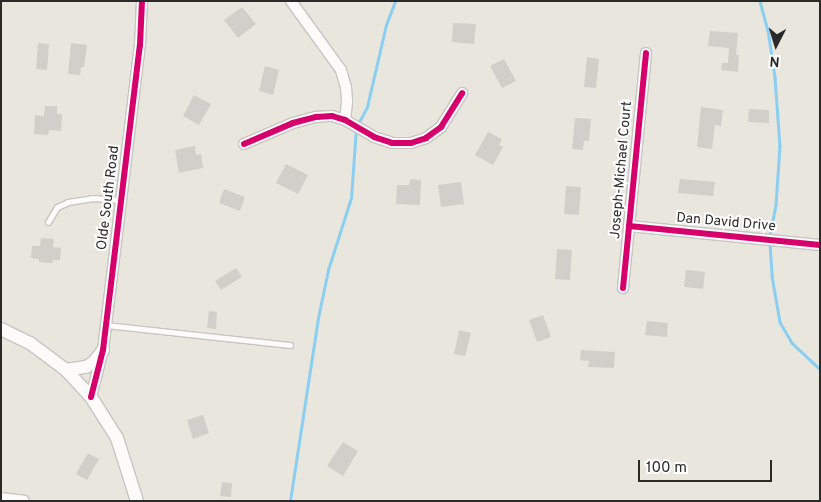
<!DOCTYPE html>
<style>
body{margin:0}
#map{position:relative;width:821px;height:502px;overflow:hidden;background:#e9e6de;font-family:Overpass,sans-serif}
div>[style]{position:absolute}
.stream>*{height:2.5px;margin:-1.25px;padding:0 1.25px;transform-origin:1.25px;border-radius:1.25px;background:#8acff2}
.building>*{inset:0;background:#d1cfc9}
.roads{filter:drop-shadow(1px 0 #c6c5c4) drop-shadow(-1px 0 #c6c5c4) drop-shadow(0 1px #c6c5c4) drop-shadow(0 -1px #c6c5c4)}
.service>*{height:5px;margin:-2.5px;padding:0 2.5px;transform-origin:2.5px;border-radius:2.5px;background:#fcfbfa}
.minor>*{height:10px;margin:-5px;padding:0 5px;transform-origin:5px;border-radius:5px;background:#fcfbfa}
.tertiary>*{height:12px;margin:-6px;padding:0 6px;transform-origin:6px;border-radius:6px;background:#fcfbfa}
.cycleway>*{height:6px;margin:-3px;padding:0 3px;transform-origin:3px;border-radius:3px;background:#d6006c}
span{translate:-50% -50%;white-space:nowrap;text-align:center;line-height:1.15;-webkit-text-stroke:4px #fff;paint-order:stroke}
.street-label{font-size:14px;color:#2a2a2a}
.frame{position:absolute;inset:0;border:2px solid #2a2a2a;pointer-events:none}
.north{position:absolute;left:751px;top:20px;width:50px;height:50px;-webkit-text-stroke:4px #fff;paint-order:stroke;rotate:185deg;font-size:14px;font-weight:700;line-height:20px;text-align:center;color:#2a2a2a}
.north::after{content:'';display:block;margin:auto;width:18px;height:22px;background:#2a2a2a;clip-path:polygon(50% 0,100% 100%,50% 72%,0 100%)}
.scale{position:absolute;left:638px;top:460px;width:134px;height:22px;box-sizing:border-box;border:2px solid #2a2a2a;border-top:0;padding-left:6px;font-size:15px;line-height:18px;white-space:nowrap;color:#2a2a2a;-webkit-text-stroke:4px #fff;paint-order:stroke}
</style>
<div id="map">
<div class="stream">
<div style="left:760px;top:1px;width:30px;rotate:75deg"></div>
<div style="left:768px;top:30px;width:48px;rotate:81.5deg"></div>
<div style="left:775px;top:77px;width:69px;rotate:85.9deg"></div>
<div style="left:780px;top:146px;width:59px;rotate:93.9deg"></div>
<div style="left:776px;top:205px;width:32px;rotate:101deg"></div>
<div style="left:358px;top:124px;width:19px;rotate:-62deg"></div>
<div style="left:367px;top:107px;width:84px;rotate:-77deg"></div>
<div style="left:386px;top:25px;width:26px;rotate:-69deg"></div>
<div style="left:770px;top:244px;width:32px;rotate:86deg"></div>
<div style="left:772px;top:276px;width:47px;rotate:80.1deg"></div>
<div style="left:780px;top:322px;width:24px;rotate:60deg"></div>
<div style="left:792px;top:343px;width:38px;rotate:43deg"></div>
<div style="left:290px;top:501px;width:185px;rotate:-81.3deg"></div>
<div style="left:318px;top:318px;width:49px;rotate:-78.2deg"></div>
<div style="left:328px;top:270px;width:76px;rotate:-72.3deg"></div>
<div style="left:351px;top:198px;width:69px;rotate:-85.9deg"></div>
</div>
<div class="building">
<div style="clip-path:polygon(242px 7px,256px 24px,238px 38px,224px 20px)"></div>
<div style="clip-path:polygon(453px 23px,476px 24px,474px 44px,452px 42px)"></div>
<div style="clip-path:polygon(710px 31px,738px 33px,736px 55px,739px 55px,738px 72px,721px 70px,722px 63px,728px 63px,729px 48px,708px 46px)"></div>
<div style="clip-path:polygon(38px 43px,49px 44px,47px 70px,36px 69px)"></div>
<div style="clip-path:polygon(71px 43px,87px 45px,84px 67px,81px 67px,80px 75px,68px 74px)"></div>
<div style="clip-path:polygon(587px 57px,599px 59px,596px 88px,584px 87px)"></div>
<div style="clip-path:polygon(504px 59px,516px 81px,502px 88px,490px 66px)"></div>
<div style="clip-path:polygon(265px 66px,279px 70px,273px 95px,259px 91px)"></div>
<div style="clip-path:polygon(194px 95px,211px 104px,199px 125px,183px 116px)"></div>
<div style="clip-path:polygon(45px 106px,57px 106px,57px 114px,62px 114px,61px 131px,49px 130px,48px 135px,34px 134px,35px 115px,44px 116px)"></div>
<div style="clip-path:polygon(701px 107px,723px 110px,721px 126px,715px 125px,712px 149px,697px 147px)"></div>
<div style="clip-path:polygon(749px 109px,769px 110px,769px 123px,748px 122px)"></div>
<div style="clip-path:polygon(575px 118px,591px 119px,589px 141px,584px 141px,583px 150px,572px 149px)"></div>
<div style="clip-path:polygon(488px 132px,502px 139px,499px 145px,503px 147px,493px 165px,475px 155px)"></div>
<div style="clip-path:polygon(195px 146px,196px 155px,201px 154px,203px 168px,179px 173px,175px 150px)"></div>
<div style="clip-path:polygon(286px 164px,308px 175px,298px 194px,276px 183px)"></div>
<div style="clip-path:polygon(410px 179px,421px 180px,420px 205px,396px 204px,397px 185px,409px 185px)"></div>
<div style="clip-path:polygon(680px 179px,715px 182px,713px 196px,678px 193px)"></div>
<div style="clip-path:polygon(461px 182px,464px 204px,441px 207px,438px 185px)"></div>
<div style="clip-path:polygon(566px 186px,581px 187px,579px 215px,564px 214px)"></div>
<div style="clip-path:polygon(224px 189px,245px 197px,240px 211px,219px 203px)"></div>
<div style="clip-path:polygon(41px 238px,54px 239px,53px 247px,61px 248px,60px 260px,53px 260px,52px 263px,39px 262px,39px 259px,31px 258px,32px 246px,40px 246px)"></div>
<div style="clip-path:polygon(557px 249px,572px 250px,570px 280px,555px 279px)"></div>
<div style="clip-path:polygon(236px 268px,242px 277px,221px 290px,215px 281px)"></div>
<div style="clip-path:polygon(686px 270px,705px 272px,703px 289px,684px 287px)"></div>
<div style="clip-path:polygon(209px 311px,217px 312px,216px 329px,207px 328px)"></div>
<div style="clip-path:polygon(543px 315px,551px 337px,537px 342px,529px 320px)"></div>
<div style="clip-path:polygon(647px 321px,668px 323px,667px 337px,645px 335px)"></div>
<div style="clip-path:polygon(459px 330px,471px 333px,465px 356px,454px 354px)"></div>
<div style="clip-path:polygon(581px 350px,615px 352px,614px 368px,588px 367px,589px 361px,580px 360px)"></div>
<div style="clip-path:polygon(203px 415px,209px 433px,193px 439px,187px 420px)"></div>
<div style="clip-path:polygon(343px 442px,358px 451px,343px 476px,327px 466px)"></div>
<div style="clip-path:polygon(88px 453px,99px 459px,87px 480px,76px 474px)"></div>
<div style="clip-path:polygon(222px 482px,232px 483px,231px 497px,220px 496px)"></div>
</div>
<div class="roads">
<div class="service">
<div style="left:48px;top:222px;width:17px;rotate:-59deg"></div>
<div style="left:57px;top:207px;width:12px;rotate:-24deg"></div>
<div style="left:68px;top:202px;width:24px;rotate:-9deg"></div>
<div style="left:92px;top:198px;width:29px;rotate:4deg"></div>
<div style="left:106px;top:325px;width:185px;rotate:6.2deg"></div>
</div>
<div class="minor">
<div style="left:291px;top:1px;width:85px;rotate:54.1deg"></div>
<div style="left:341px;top:70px;width:18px;rotate:74deg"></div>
<div style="left:346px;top:87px;width:15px;rotate:86deg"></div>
<div style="left:347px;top:102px;width:18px;rotate:96deg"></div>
<div style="left:244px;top:144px;width:53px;rotate:-23.2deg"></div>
<div style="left:293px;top:123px;width:24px;rotate:-15deg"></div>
<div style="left:316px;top:117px;width:16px;rotate:-4deg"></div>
<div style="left:332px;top:116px;width:14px;rotate:17deg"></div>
<div style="left:345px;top:120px;width:34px;rotate:30deg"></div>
<div style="left:374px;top:137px;width:19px;rotate:18deg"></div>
<div style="left:392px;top:143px;width:19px"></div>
<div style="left:411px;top:143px;width:16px;rotate:-18deg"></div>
<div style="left:426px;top:138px;width:19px;rotate:-36deg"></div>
<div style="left:441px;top:127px;width:40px;rotate:-58deg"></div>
<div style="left:629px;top:226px;width:192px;rotate:5.7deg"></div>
<div style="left:623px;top:288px;width:236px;rotate:-84.4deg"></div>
<div style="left:91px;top:397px;width:49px;rotate:-75.7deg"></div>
<div style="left:103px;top:350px;width:307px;rotate:-83.1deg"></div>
<div style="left:140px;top:45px;width:44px;rotate:-87.4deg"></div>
<div style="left:1px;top:498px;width:23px;rotate:7deg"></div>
</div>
<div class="tertiary">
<div style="left:1px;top:329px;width:32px;rotate:26deg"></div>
<div style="left:30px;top:343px;width:45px;rotate:36.9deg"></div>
<div style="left:66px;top:370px;width:37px;rotate:47deg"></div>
<div style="left:91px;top:397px;width:49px;rotate:57.6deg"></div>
<div style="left:117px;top:438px;width:66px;rotate:72.4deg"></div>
<div style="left:66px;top:370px;width:20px;rotate:-9deg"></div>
<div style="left:86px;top:367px;width:9px;rotate:-32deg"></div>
<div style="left:94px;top:362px;width:15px;rotate:-53deg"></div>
</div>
</div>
<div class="cycleway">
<div style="left:244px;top:144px;width:53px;rotate:-23.2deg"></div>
<div style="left:293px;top:123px;width:24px;rotate:-15deg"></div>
<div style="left:316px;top:117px;width:16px;rotate:-4deg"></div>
<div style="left:332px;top:116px;width:14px;rotate:17deg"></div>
<div style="left:345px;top:120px;width:34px;rotate:30deg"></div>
<div style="left:374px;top:137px;width:19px;rotate:18deg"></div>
<div style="left:392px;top:143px;width:19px"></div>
<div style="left:411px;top:143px;width:16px;rotate:-18deg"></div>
<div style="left:426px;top:138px;width:19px;rotate:-36deg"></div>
<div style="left:441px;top:127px;width:40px;rotate:-58deg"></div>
<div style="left:629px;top:226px;width:192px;rotate:5.7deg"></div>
<div style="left:623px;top:288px;width:236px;rotate:-84.4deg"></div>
<div style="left:91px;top:397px;width:49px;rotate:-75.7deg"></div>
<div style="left:103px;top:350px;width:307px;rotate:-83.1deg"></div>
<div style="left:140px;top:45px;width:44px;rotate:-87.4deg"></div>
</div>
<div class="street-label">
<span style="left:622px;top:170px;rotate:-85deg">Joseph-Michael Court</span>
<span style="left:109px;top:198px;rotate:-83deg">Olde South Road</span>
<span style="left:726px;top:223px;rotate:5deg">Dan David Drive</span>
</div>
<div class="frame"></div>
<div class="north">N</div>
<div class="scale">100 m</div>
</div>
